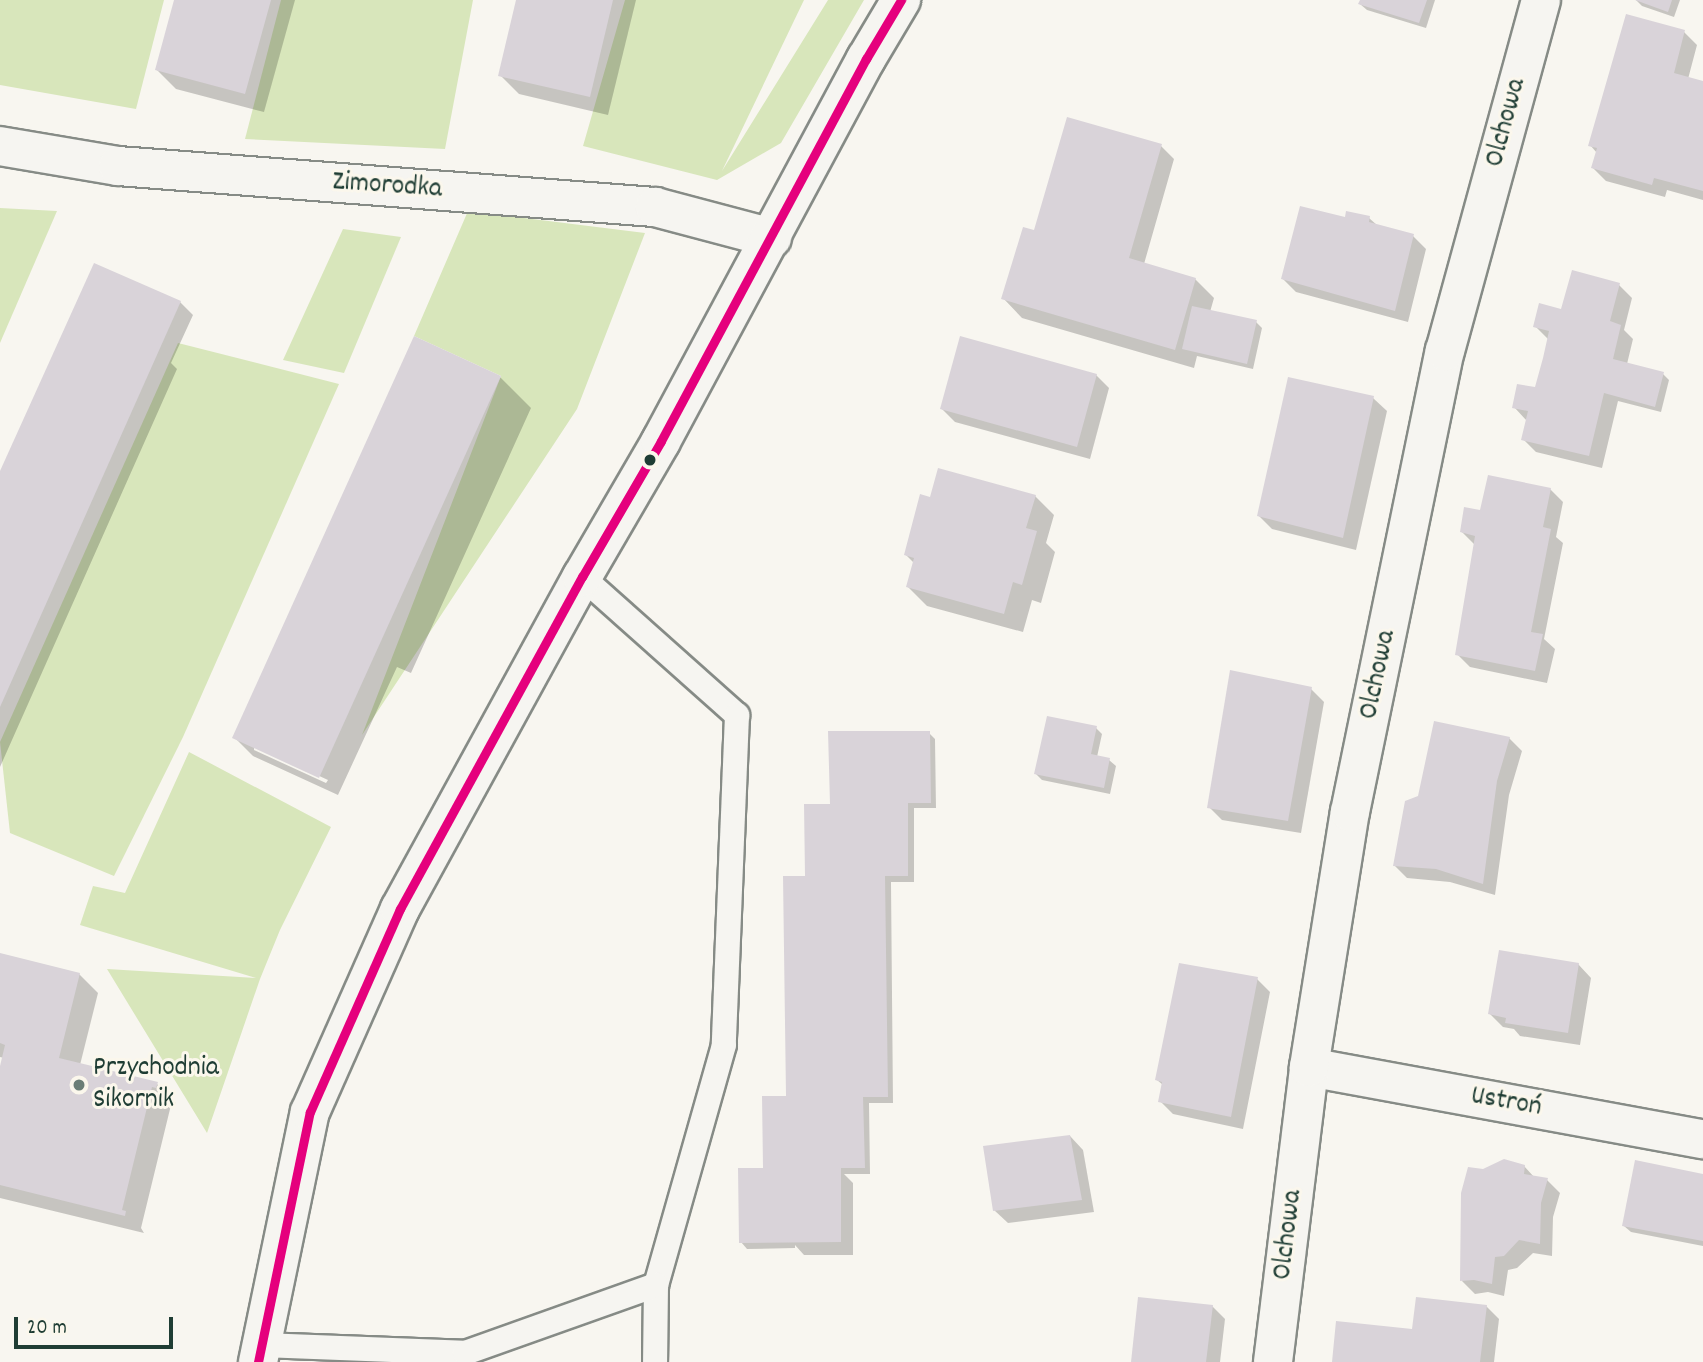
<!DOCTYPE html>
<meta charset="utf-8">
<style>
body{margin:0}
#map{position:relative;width:1703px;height:1362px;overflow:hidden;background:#f8f6f0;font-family:Dekko,sans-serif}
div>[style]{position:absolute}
.green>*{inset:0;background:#d8e6bb}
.shadow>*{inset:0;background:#0003}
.building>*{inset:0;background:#d9d3d9}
.roads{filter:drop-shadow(2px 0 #868b86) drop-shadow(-2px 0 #868b86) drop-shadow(0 2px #868b86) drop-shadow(0 -2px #868b86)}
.service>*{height:24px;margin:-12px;padding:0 12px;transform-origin:12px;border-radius:12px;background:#f6f5f1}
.minor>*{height:38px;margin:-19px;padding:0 19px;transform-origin:19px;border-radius:19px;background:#f6f5f1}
.tertiary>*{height:38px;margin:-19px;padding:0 19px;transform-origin:19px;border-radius:19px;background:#f6f5f1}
.bus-1>*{height:9px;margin:-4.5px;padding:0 4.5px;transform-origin:4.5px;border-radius:4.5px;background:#e5007d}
.dots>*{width:19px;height:19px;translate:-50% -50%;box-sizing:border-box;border:4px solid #fbf7ec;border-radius:50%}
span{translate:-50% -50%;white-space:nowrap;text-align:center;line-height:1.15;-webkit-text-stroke:6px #fbf7ec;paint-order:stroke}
.street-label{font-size:28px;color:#1f3d34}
.poi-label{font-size:28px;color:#1f3d34}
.left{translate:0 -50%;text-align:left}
.scale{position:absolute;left:14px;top:1317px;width:159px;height:32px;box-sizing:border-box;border:4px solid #1f3d34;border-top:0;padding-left:9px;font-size:21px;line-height:24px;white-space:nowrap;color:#1f3d34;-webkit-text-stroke:5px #fbf7ec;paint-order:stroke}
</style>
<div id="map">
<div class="green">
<div style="clip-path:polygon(0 0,164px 0,136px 109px,0 85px)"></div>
<div style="clip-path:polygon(281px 0,473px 0,445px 149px,245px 139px)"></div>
<div style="clip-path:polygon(625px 0,804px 0,722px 171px,828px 0,864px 0,781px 143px,717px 180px,583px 146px)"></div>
<div style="clip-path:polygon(0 208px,57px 211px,0 343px)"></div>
<div style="clip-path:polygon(468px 211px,645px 233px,577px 409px,362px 735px,501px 376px,414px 336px)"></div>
<div style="clip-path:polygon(343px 229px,401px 237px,344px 373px,283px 360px)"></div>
<div style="clip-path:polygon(178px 343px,339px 384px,183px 737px,114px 876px,10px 833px,0 742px)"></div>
<div style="clip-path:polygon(189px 752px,331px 827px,280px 930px,260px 979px,207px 1133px,107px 969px,256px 978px,80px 925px,93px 886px,125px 893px)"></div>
</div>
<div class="shadow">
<div style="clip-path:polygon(176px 0,295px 0,264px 112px,176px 89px,157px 70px)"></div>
<div style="clip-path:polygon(518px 0,636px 0,608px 115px,519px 94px,500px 75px)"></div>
<div style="clip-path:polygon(1362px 0,1435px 0,1426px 28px,1367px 10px,1360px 4px)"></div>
<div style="clip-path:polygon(1636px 0,1680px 0,1674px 17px,1642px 6px)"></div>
<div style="clip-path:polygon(1684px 32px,1697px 45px,1688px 79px,1703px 82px,1703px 200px,1667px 190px,1665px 197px,1606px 181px,1593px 168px,1597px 153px,1590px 145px)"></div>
<div style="clip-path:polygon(1161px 146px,1174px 159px,1144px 264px,1195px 279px,1214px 298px,1210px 312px,1256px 322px,1262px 328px,1253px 369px,1197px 356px,1194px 368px,1022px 318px,1003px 298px,1035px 232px)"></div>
<div style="clip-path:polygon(1369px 218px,1378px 226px,1413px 236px,1426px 249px,1408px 322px,1296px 292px,1283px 279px,1346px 219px)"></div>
<div style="clip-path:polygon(1619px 285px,1632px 298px,1624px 330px,1633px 339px,1627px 364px,1663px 374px,1669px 380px,1661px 412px,1618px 401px,1602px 468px,1536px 452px,1523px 439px,1527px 421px,1514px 407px,1536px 389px,1549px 340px,1535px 326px)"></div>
<div style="clip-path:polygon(180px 302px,193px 315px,171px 363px,177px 369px,0 767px,0 476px)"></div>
<div style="clip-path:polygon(1096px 375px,1109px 388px,1090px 459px,955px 422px,942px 409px)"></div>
<div style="clip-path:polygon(evenodd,500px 377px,531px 408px,411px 673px,397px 667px,338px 795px,253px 756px,234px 737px,500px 377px,254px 746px,328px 780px,326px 783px,254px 750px,254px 746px)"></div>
<div style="clip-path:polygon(1373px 398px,1387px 411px,1356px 550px,1272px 529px,1259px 516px)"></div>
<div style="clip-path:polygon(1550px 489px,1563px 502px,1556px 537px,1563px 543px,1544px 639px,1555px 649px,1547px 683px,1470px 667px,1457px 654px,1475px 545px,1462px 532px,1482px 512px)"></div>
<div style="clip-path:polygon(1035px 496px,1054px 515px,1046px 543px,1055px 552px,1041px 603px,1032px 600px,1023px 632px,927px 606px,908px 587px,914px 563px,906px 555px,931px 499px)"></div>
<div style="clip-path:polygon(1311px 689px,1324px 702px,1301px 833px,1222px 820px,1209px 807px)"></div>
<div style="clip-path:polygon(1096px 728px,1102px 734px,1097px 757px,1109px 760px,1116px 766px,1110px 794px,1042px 780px,1036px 774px)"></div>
<div style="clip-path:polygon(929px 733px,935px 739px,936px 808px,914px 808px,914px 882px,891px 882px,893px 1103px,869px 1103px,870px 1174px,844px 1174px,853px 1183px,853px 1255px,804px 1255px,795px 1245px,795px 1248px,747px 1249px,741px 1242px,788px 1098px,807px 878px,832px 805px)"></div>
<div style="clip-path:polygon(1509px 738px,1522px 751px,1509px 795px,1495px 895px,1450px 882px,1407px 878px,1394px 865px)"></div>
<div style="clip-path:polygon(0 955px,79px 974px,98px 993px,80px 1065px,157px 1084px,176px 1103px,175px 1106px,171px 1105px,141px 1228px,144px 1233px,0 1198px,0 1073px,4px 1058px,0 1057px)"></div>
<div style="clip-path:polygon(1578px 964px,1591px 978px,1580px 1045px,1520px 1036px,1514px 1029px,1503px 1027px,1490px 1014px)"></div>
<div style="clip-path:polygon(1257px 979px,1270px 992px,1243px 1129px,1173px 1114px,1160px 1101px,1163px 1085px,1157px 1080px)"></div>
<div style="clip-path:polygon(1070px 1136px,1083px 1150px,1094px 1212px,1008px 1223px,994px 1210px)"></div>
<div style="clip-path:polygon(1524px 1166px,1535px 1178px,1547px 1180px,1560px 1193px,1553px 1217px,1552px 1256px,1533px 1253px,1517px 1268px,1508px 1270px,1504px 1296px,1488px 1292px,1475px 1294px,1462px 1281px,1483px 1171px)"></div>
<div style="clip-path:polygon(1703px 1176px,1703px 1246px,1631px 1232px,1624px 1226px)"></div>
<div style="clip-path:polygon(1212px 1306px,1225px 1319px,1220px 1362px,1132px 1362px)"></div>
<div style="clip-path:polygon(1486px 1306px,1499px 1319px,1494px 1362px,1334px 1362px)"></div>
</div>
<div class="building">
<div style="clip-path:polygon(174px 0,271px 0,245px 94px,155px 70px)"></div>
<div style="clip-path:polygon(516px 0,613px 0,590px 97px,498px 76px)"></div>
<div style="clip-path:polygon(1360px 0,1427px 0,1419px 23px,1358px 4px)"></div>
<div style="clip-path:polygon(1635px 0,1672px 0,1668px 12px)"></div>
<div style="clip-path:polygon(1626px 14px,1685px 30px,1674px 73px,1703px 81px,1703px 191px,1654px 178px,1652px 185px,1591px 168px,1597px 148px,1588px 146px)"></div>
<div style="clip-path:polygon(1067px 117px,1162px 144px,1129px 258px,1196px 278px,1175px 350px,1001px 299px,1023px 227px,1034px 230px)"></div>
<div style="clip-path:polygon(1300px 206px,1345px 217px,1346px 211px,1370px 216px,1369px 222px,1414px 234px,1395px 311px,1281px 279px)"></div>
<div style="clip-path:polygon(94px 263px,181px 301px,0 707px,0 471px)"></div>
<div style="clip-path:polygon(1572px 270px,1620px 283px,1610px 321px,1621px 325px,1613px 359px,1664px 372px,1655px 407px,1604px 393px,1589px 456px,1521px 440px,1528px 411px,1512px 408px,1517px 384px,1535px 387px,1543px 358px,1549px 331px,1533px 327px,1539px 303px,1561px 309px)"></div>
<div style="clip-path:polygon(1192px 306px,1257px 320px,1247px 364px,1182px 349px)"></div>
<div style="clip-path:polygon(414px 336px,501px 376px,319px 778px,232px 738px)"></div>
<div style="clip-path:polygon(960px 336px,1097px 374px,1077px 447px,940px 409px)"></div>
<div style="clip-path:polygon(1288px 377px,1374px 396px,1343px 538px,1257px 516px)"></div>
<div style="clip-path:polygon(938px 468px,1036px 495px,1026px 528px,1037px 531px,1022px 585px,1013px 582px,1004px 614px,906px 587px,914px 558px,904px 555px,920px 494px,930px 497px)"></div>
<div style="clip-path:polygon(1488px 475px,1551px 488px,1543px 527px,1551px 529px,1531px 632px,1543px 634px,1535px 671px,1455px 655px,1475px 536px,1460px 532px,1464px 507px,1480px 510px)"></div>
<div style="clip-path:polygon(1230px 670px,1312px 687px,1288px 821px,1207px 808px)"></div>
<div style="clip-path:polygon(1047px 716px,1097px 726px,1091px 754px,1110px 758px,1104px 788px,1034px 774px)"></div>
<div style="clip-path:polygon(1434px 721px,1510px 737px,1497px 781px,1483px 884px,1436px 869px,1393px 866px,1405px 801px,1418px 796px)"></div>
<div style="clip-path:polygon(828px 731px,930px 731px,931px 803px,908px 803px,908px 876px,885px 876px,888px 1097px,863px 1097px,865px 1168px,841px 1168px,841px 1242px,739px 1243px,738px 1168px,763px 1168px,762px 1096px,786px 1096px,783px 876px,805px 876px,804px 804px,830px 804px)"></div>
<div style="clip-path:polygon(1499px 950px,1579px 963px,1568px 1033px,1505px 1023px,1506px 1018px,1488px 1014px)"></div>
<div style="clip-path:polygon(0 953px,80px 973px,59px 1058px,158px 1082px,156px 1088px,152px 1087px,122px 1210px,126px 1211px,125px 1216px,0 1185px,0 1066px,5px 1045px,0 1043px)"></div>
<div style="clip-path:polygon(1179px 963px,1258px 977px,1231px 1117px,1158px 1102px,1162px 1082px,1155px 1080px)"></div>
<div style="clip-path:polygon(1070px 1135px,1082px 1200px,993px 1211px,983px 1146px)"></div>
<div style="clip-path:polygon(1504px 1159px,1525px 1165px,1524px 1174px,1548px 1178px,1541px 1203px,1540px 1244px,1519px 1240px,1504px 1256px,1495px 1257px,1492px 1284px,1474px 1280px,1460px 1281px,1461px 1193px,1468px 1167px,1483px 1169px)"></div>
<div style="clip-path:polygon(1635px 1160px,1703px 1174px,1703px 1241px,1622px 1226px)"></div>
<div style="clip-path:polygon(1138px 1297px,1213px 1305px,1206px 1362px,1131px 1362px)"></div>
<div style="clip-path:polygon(1416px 1297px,1487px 1305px,1480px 1362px,1332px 1362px,1336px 1321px,1412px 1329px)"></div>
</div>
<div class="roads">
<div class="service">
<div style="left:582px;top:577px;width:208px;rotate:41.7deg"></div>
<div style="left:737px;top:715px;width:330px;rotate:92.3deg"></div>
<div style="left:724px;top:1045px;width:249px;rotate:105.8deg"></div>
<div style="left:656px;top:1285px;width:77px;rotate:90.7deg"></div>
<div style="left:261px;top:1345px;width:204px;rotate:2.2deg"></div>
<div style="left:465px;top:1353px;width:203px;rotate:-19.6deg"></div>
</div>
<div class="minor">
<div style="left:0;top:146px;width:120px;rotate:9.6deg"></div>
<div style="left:118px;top:166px;width:539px;rotate:4.37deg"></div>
<div style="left:655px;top:207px;width:121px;rotate:14.8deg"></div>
<div style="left:1309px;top:1067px;width:401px;rotate:10.4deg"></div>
<div style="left:1273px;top:1362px;width:297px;rotate:-83deg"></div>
<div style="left:1309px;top:1067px;width:258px;rotate:-80.9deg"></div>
<div style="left:1350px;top:812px;width:471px;rotate:-78.4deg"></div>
<div style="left:1445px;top:351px;width:364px;rotate:-74.7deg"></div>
</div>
<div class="tertiary">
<div style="left:258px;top:1362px;width:255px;rotate:-78.3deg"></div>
<div style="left:310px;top:1112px;width:222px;rotate:-66.1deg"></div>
<div style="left:400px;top:909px;width:379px;rotate:-61.3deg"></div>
<div style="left:582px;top:577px;width:157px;rotate:-59.8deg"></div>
<div style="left:661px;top:441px;width:434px;rotate:-61.8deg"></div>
<div style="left:866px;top:59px;width:69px;rotate:-59.3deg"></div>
</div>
</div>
<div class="bus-1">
<div style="left:258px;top:1362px;width:255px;rotate:-78.3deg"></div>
<div style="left:310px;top:1112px;width:222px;rotate:-66.1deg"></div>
<div style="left:400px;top:909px;width:379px;rotate:-61.3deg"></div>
<div style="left:582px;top:577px;width:157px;rotate:-59.8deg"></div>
<div style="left:661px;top:441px;width:434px;rotate:-61.8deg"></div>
<div style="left:866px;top:59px;width:69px;rotate:-59.3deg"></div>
</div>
<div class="dots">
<div style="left:650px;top:460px;background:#1f3d34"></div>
<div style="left:79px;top:1085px;background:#6b7e76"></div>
</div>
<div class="street-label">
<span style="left:1507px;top:123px;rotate:-75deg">Olchowa</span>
<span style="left:387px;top:187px;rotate:4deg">Zimorodka</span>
<span style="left:1379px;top:675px;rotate:-78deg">Olchowa</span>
<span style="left:1506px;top:1103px;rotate:10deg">Ustroń</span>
<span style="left:1289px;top:1235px;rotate:-83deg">Olchowa</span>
</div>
<div class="poi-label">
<span class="left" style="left:93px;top:1085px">Przychodnia<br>Sikornik</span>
</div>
<div class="scale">20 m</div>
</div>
